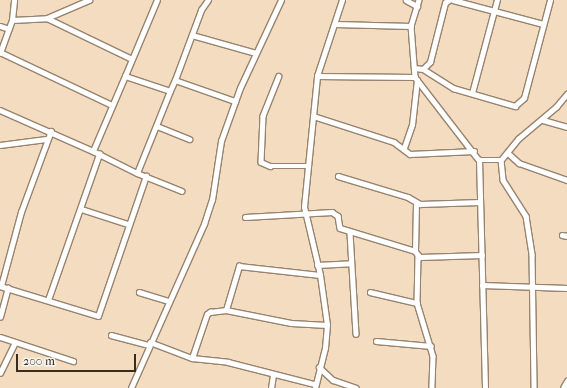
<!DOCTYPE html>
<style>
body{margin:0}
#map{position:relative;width:567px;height:388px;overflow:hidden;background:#f3dcbf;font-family:"IM FELL French Canon",serif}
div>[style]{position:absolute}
.roads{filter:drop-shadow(1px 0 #97836e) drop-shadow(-1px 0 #97836e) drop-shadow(0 1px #97836e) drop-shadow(0 -1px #97836e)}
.minor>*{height:4.5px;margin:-2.25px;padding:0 2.25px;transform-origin:2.25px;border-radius:2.25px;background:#fff}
span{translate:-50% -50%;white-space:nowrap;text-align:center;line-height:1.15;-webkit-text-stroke:3px #f6f6f2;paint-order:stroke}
.scale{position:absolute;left:16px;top:354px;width:120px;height:18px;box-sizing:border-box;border:2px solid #3b2a1e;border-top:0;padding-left:5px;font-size:12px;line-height:14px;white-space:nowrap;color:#3b2a1e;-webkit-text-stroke:3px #f6f6f2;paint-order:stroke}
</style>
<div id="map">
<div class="roads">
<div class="minor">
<div style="left:406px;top:0;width:13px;rotate:29deg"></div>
<div style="left:419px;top:0;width:27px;rotate:107deg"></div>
<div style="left:411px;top:26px;width:51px;rotate:85.5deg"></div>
<div style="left:415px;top:77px;width:105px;rotate:52.4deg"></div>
<div style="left:453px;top:0;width:93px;rotate:14.9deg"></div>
<div style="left:47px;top:18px;width:94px;rotate:25.8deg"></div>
<div style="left:12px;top:20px;width:35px;rotate:-3deg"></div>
<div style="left:47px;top:18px;width:46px;rotate:-23.2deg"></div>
<div style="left:335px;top:24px;width:76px;rotate:1.5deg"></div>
<div style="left:0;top:26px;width:9px;rotate:18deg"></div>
<div style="left:192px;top:35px;width:66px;rotate:15.7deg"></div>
<div style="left:0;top:52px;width:124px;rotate:25.3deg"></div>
<div style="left:0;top:53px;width:35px;rotate:-70deg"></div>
<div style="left:12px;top:20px;width:20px;rotate:-84deg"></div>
<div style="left:414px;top:68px;width:9px;rotate:6deg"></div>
<div style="left:423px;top:69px;width:36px;rotate:32deg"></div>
<div style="left:453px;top:88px;width:65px;rotate:16.2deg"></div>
<div style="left:515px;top:106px;width:12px;rotate:-42deg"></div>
<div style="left:524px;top:98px;width:101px;rotate:-75.1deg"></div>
<div style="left:423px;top:69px;width:10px;rotate:-45deg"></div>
<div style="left:430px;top:62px;width:61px;rotate:-75.7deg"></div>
<div style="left:445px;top:3px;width:5px;rotate:-37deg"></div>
<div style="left:125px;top:76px;width:82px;rotate:-67.2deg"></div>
<div style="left:279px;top:76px;width:43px;rotate:111.8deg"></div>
<div style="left:263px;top:116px;width:46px;rotate:92.5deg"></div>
<div style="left:261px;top:162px;width:10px;rotate:24deg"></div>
<div style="left:270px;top:166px;width:38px"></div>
<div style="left:317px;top:76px;width:98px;rotate:0.6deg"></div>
<div style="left:175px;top:80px;width:75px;rotate:-69.6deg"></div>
<div style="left:201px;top:10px;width:12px;rotate:-55deg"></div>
<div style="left:472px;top:93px;width:96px;rotate:-75deg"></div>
<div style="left:0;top:110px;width:102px;rotate:23.8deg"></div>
<div style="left:93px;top:151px;width:49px;rotate:26.6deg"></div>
<div style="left:137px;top:173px;width:48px;rotate:21.8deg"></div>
<div style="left:313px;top:116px;width:85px;rotate:17.8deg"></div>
<div style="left:394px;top:142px;width:20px;rotate:37deg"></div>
<div style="left:410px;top:154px;width:64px;rotate:-2.7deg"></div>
<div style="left:543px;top:120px;width:25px;rotate:16deg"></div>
<div style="left:157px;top:126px;width:35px;rotate:22deg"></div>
<div style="left:0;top:145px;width:46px;rotate:-7.4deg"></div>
<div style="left:404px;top:148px;width:24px;rotate:-71deg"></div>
<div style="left:412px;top:125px;width:45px;rotate:-83.7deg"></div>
<div style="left:93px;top:151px;width:82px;rotate:-66.9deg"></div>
<div style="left:125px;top:76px;width:47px;rotate:18.4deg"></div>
<div style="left:170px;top:91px;width:12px;rotate:-66deg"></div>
<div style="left:175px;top:80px;width:64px;rotate:19.3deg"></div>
<div style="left:508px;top:153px;width:15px;rotate:42deg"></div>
<div style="left:519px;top:163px;width:51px;rotate:19.5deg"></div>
<div style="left:501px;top:160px;width:20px;rotate:84deg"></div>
<div style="left:503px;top:180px;width:43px;rotate:57.4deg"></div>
<div style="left:526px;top:216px;width:39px;rotate:81deg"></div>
<div style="left:532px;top:255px;width:133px;rotate:89.1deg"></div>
<div style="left:137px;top:173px;width:88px;rotate:-68.1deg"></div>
<div style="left:338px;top:176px;width:73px;rotate:16.7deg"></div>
<div style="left:408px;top:197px;width:14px;rotate:30deg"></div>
<div style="left:420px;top:204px;width:60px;rotate:-1.9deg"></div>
<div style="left:81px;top:209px;width:49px;rotate:17.7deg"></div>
<div style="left:245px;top:217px;width:87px;rotate:-3.3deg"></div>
<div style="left:332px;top:212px;width:7px;rotate:34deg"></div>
<div style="left:338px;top:216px;width:12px;rotate:81deg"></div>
<div style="left:340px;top:228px;width:78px;rotate:17deg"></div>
<div style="left:415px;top:251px;width:8px;rotate:50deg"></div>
<div style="left:420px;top:257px;width:62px;rotate:-1.8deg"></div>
<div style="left:350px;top:233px;width:101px;rotate:86.6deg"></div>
<div style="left:562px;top:235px;width:5px;rotate:11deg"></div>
<div style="left:415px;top:251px;width:48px;rotate:-88.8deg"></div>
<div style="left:418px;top:256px;width:47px;rotate:91.2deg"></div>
<div style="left:417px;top:303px;width:55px;rotate:73.2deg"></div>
<div style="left:433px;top:356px;width:32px;rotate:92deg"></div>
<div style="left:317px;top:265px;width:34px;rotate:-3deg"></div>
<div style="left:482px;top:285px;width:85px;rotate:2deg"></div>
<div style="left:0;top:286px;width:102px;rotate:17deg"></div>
<div style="left:98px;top:316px;width:148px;rotate:-71.1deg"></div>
<div style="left:1px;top:286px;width:77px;rotate:-74.9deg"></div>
<div style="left:21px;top:212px;width:86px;rotate:-69.7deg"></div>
<div style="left:139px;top:292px;width:30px;rotate:17deg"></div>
<div style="left:370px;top:292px;width:48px;rotate:13.2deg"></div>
<div style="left:48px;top:300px;width:155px;rotate:-70.7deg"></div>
<div style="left:226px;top:310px;width:46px;rotate:-73.5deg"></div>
<div style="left:239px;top:266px;width:81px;rotate:6.3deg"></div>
<div style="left:0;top:317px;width:30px;rotate:-75deg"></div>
<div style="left:111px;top:335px;width:38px;rotate:15deg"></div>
<div style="left:0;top:337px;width:77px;rotate:18.2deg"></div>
<div style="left:376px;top:341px;width:55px;rotate:5.2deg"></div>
<div style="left:150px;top:342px;width:45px;rotate:20.9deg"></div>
<div style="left:192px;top:358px;width:36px;rotate:6deg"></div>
<div style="left:228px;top:362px;width:89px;rotate:14.3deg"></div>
<div style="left:192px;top:358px;width:46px;rotate:-71.2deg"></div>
<div style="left:207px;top:314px;width:4px;rotate:-34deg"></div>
<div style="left:210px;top:312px;width:16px;rotate:-7deg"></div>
<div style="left:226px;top:310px;width:66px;rotate:11.3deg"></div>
<div style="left:291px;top:323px;width:36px;rotate:3deg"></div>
<div style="left:319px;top:367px;width:19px;rotate:43deg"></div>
<div style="left:333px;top:380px;width:24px;rotate:19deg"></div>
<div style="left:0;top:373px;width:34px;rotate:-64deg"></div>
<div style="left:131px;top:388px;width:180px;rotate:-66deg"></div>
<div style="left:204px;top:224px;width:25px;rotate:-72deg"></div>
<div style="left:212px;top:200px;width:60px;rotate:-81.3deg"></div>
<div style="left:221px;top:141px;width:56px;rotate:-70.3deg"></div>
<div style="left:240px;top:88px;width:97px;rotate:-65deg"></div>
<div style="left:271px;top:388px;width:13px;rotate:-81deg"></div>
<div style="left:315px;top:388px;width:41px;rotate:-76deg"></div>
<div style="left:325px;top:348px;width:23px;rotate:-85deg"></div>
<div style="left:327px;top:325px;width:50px;rotate:-98deg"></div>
<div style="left:320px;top:275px;width:70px;rotate:-103.2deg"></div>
<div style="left:304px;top:207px;width:132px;rotate:-84.3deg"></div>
<div style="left:317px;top:76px;width:80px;rotate:-71.8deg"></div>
<div style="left:485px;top:388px;width:228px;rotate:-91.5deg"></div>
<div style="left:479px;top:160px;width:22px"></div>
<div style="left:501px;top:160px;width:27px;rotate:-51deg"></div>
<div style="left:518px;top:139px;width:50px;rotate:-40.1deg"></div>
<div style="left:556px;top:107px;width:17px;rotate:-50deg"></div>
<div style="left:563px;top:388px;width:8px;rotate:-60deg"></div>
</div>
</div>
<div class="scale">200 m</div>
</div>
